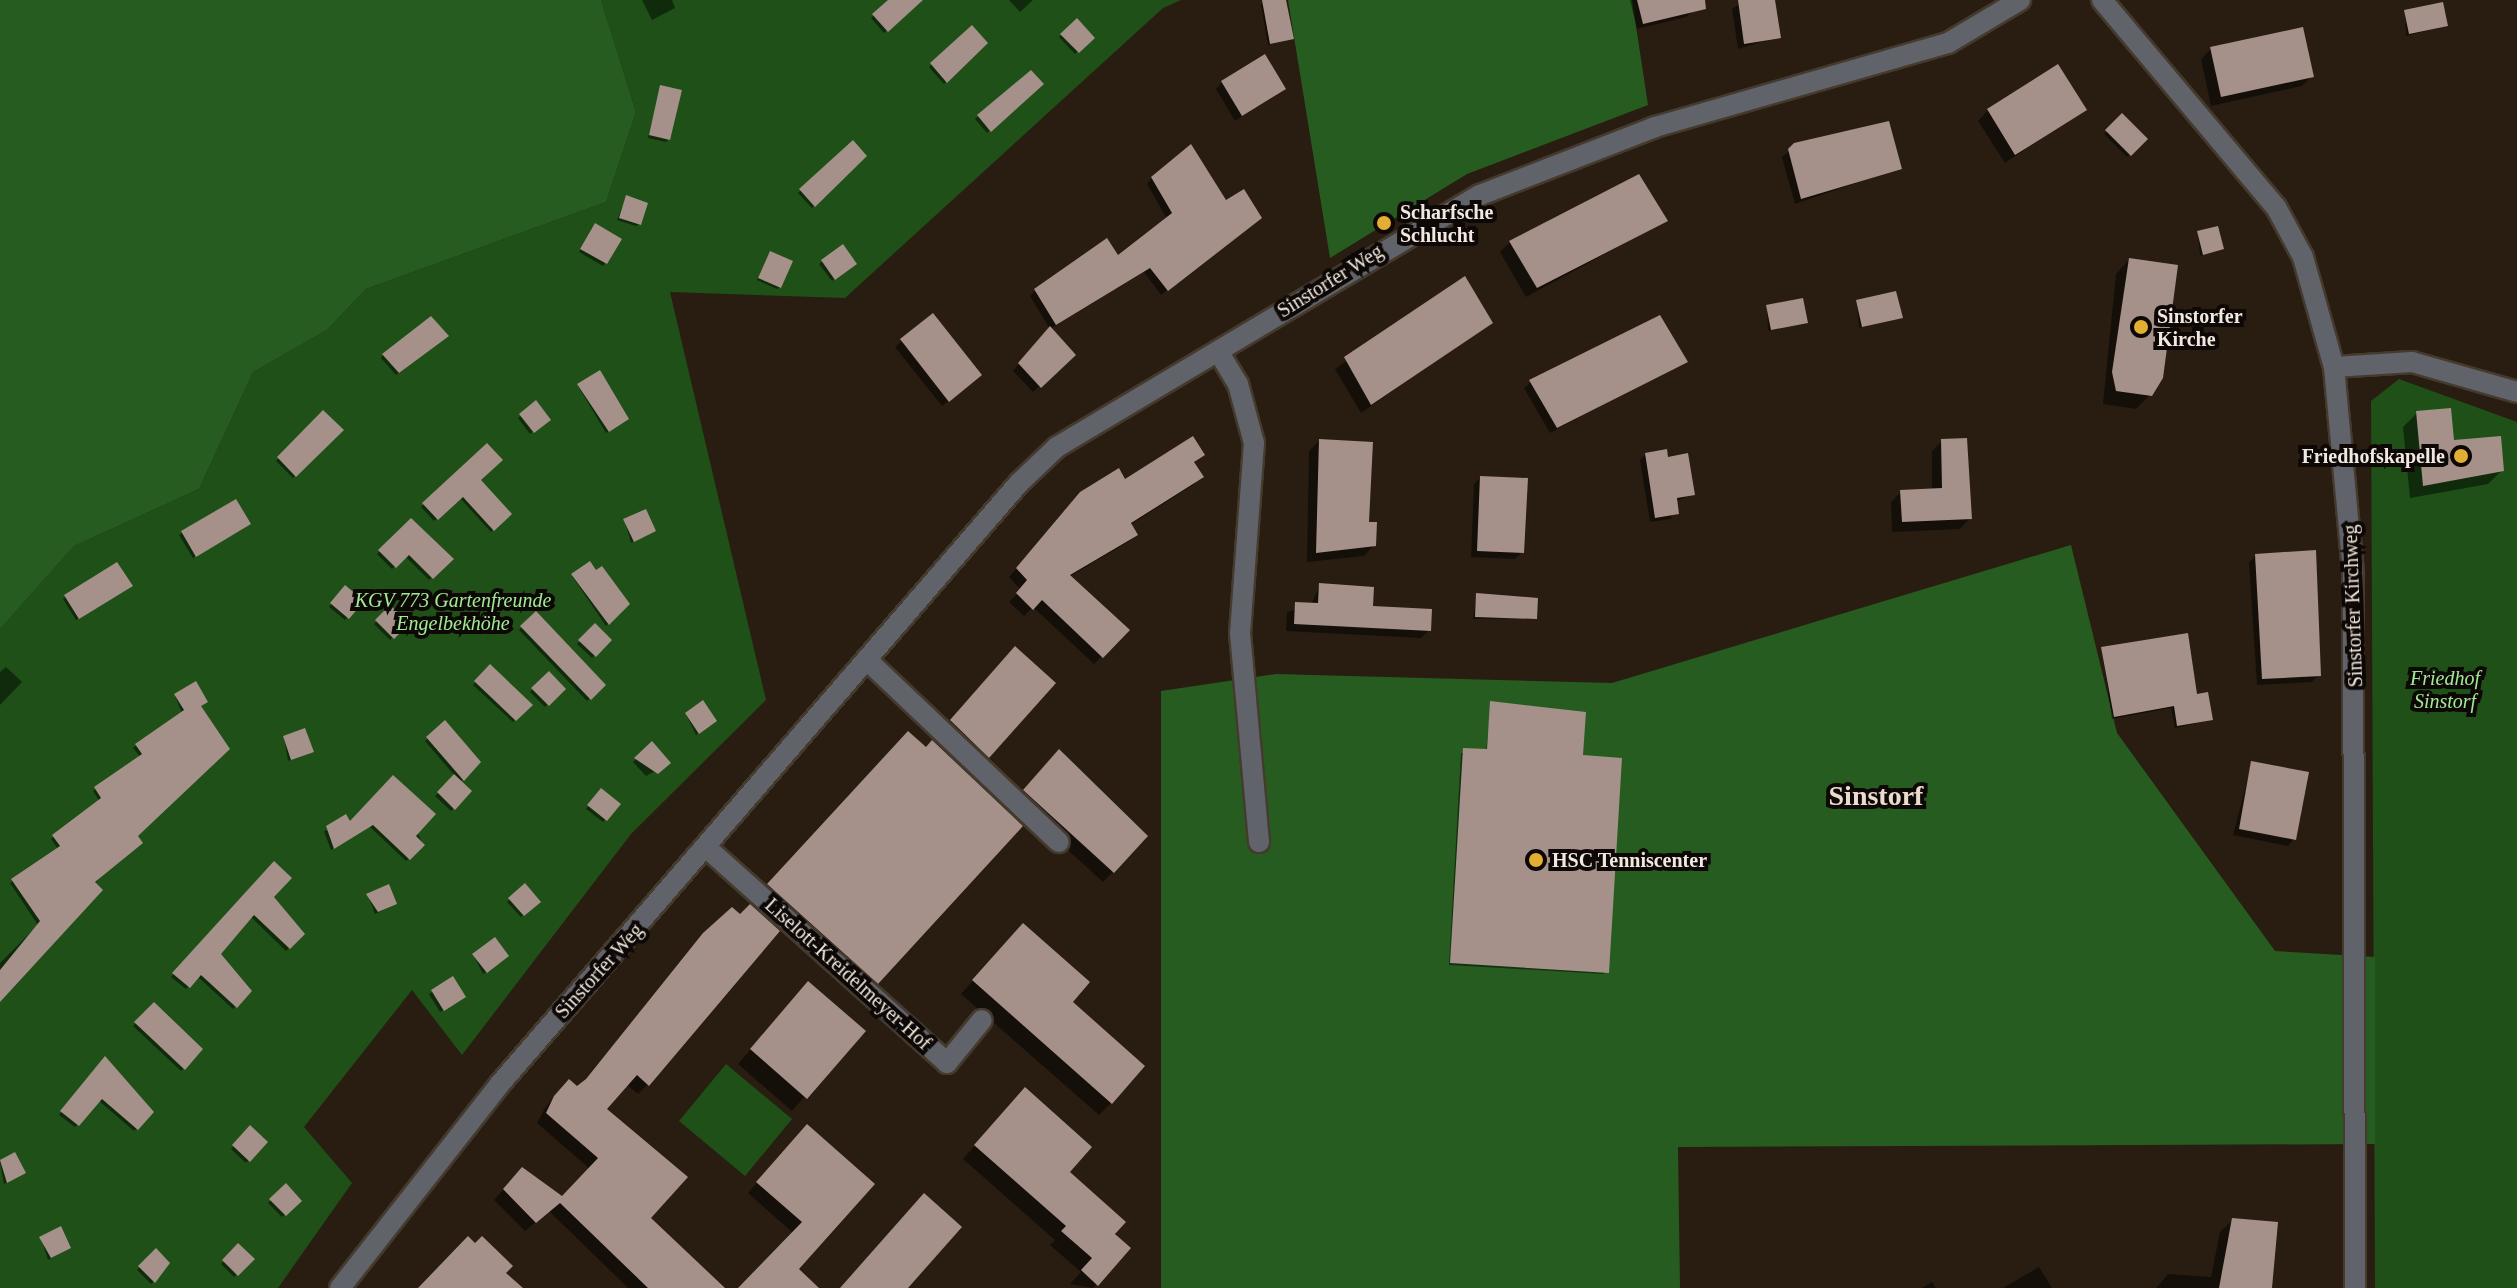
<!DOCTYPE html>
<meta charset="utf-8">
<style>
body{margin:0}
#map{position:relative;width:2517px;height:1288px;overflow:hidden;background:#291d11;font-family:Georgia,serif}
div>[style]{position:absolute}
.green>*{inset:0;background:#1e5018}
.forest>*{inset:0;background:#275c20}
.shadow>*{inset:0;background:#0007}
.building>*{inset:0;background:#a59189}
.roads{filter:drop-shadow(2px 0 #453a2e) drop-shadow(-2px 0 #453a2e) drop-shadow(0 2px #453a2e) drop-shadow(0 -2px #453a2e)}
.minor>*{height:20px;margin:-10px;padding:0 10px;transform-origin:10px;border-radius:10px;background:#61636b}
.tertiary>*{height:20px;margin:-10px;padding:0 10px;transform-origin:10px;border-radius:10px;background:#61636b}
.dots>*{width:22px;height:22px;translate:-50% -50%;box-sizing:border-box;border:4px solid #0d0805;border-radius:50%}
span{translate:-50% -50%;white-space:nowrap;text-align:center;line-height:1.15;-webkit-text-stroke:8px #0d0805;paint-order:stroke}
.poi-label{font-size:20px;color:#f1e9e1;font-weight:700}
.left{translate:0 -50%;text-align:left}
.right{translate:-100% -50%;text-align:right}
.street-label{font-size:20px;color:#f1e9e1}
.park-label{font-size:20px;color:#a0ec95;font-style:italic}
.district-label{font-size:28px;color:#ebdbcc;font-weight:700}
</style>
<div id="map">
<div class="green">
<div style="clip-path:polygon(601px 0,1181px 0,1163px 8px,845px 298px,670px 292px,766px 700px,631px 834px,462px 1055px,412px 990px,304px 1127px,352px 1183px,278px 1288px,0 1288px,0 629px,74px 546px,199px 489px,253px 372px,327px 330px,366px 289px,606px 202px,636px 112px)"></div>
<div style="clip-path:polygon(2399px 379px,2517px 422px,2517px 1288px,2375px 1288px,2371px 401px)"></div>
<div style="clip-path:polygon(726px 1064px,792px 1119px,745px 1176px,679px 1121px)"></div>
</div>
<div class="forest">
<div style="clip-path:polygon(0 0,601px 0,636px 112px,606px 202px,366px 289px,327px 330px,253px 372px,199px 489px,74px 546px,0 629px)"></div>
<div style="clip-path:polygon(1288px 0,1632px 0,1648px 105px,1467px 174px,1330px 258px)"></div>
<div style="clip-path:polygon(2071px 545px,2117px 733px,2275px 951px,2375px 957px,2375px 1144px,1678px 1147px,1680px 1288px,1161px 1288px,1161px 691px,1276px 674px,1612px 683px)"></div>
</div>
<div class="shadow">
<div style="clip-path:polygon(642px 0,672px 0,675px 8px,652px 20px)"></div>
<div style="clip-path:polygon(891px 0,920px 0,884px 33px,871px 18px)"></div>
<div style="clip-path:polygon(1009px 0,1033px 0,1020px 12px)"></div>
<div style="clip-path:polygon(1284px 0,1291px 39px,1268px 45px,1261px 5px)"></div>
<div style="clip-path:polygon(1630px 0,1706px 0,1686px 17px,1637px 29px)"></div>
<div style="clip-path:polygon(1773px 0,1778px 37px,1738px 49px,1732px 9px,1746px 0)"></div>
<div style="clip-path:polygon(2405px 11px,2446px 26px,2406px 36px)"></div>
<div style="clip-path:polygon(1076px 21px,1092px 38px,1075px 54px,1059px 37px)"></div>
<div style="clip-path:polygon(972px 27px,985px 43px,944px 84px,929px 67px)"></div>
<div style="clip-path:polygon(2211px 49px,2312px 76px,2302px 86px,2211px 106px,2201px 59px)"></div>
<div style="clip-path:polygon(1031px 72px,1041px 84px,987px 133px,975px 119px)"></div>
<div style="clip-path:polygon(1222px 82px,1284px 88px,1235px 121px,1216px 89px)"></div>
<div style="clip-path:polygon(661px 87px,669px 139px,666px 142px,648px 138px)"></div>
<div style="clip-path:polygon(1988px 110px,2084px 110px,2005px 163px,1978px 121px)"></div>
<div style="clip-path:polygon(2122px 116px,2145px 139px,2127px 157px,2104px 134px)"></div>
<div style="clip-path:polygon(853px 142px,865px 156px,812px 208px,798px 193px)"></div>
<div style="clip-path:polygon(1789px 151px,1900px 168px,1795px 204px,1782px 157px)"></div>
<div style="clip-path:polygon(1152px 178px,1225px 203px,1254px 223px,1161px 295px,1144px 272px,1050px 329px,1030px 296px,1036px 290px,1117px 258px,1167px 219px,1147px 184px)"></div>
<div style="clip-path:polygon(626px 198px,639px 224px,636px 226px,617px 220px)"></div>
<div style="clip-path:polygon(1666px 221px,1526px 297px,1500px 252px,1510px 242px)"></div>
<div style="clip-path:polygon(592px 228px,605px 263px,603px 266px,579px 252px)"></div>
<div style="clip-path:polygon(2198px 233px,2221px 249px,2200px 256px)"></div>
<div style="clip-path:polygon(842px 247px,851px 266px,832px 281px,819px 264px)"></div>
<div style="clip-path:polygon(768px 256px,780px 287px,777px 289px,757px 280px)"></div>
<div style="clip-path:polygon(2129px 260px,2150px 395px,2136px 409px,2103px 404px,2116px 274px)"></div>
<div style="clip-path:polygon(1464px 279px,1491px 323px,1361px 413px,1335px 369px)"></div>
<div style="clip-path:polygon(1857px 302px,1900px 317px,1859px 328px)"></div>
<div style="clip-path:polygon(1767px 306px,1805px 322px,1768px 331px)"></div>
<div style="clip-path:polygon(932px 316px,974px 381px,942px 406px,895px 347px)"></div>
<div style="clip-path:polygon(1043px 335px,1073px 355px,1033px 392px,1013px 371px)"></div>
<div style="clip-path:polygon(443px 338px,396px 375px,381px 358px,383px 355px)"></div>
<div style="clip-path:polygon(1685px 361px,1550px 433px,1524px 388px,1531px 382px)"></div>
<div style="clip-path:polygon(578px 386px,624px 422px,606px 433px)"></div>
<div style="clip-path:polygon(536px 403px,548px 420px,530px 434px,518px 418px)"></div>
<div style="clip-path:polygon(323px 413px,341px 430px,293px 478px,276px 461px)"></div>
<div style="clip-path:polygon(2417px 413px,2452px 443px,2502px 470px,2488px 484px,2410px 498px,2403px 427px)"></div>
<div style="clip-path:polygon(1319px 441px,1367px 524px,1374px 545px,1364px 556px,1307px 562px,1309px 451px)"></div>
<div style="clip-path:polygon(1942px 441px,1970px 518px,1960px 529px,1892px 532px,1891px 502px,1901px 492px,1932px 491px,1932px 451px)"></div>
<div style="clip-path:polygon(487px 446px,478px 480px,509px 514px,491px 532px,460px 498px,434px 521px,421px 507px)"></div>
<div style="clip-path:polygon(1646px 454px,1666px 459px,1693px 494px,1675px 502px,1671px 519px,1650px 522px,1640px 460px)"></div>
<div style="clip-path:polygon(1202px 455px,1193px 464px,1201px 477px,1193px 485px,1130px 525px,1136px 535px,1128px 542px,1069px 577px,1127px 630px,1094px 664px,1033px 607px,1024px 616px,1009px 602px,1021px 590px,1009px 577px,1072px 503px)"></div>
<div style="clip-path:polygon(1480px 478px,1522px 552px,1515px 559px,1471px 557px,1474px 484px)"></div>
<div style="clip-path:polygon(411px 521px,451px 559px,429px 580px,405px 556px,392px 569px,377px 554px)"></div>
<div style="clip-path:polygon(625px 521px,654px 531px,631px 543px)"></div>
<div style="clip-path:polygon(246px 527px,193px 558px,179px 535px,182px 533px)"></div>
<div style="clip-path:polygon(2256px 556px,2319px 675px,2312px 682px,2257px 685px,2249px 562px)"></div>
<div style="clip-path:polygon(572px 576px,627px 603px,606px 626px)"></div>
<div style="clip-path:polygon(1320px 585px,1429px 630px,1421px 638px,1286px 631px,1287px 612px,1311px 605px)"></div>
<div style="clip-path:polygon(345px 588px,361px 601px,345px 620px,329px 607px)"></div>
<div style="clip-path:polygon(128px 589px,76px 620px,63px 599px,66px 597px)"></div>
<div style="clip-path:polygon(1477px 595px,1535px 618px,1473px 619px)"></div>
<div style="clip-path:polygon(390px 608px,406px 624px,390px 640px,374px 624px)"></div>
<div style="clip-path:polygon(536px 614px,604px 685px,587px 701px,519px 630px)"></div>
<div style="clip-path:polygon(595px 626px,610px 640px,592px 658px,577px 644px)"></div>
<div style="clip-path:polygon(2102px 649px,2211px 720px,2175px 728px,2171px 708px,2112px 719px)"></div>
<div style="clip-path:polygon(1002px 662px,988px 757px,975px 770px,937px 735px)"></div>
<div style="clip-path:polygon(6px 667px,22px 682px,0 705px,0 672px)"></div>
<div style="clip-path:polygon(490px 667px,530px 705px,513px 722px,473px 685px)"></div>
<div style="clip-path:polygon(549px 673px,563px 688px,545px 707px,530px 692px)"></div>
<div style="clip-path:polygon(175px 696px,199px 706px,135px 836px,52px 935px,57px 940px,0 999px,0 963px,38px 925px,10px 883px,58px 849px,51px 839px,100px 802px,93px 791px,141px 758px,133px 748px,182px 713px)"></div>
<div style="clip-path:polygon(1491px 703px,1581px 757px,1604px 974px,1449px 965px,1461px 753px,1486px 751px)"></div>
<div style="clip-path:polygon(686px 714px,712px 724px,696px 735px)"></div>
<div style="clip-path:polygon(445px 723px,479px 762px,460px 782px,469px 792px,451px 811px,435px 796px,455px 776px,425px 741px)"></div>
<div style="clip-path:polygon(284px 737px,311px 751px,288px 761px)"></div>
<div style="clip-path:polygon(652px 744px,666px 765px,646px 776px,633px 762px)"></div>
<div style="clip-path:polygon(895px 747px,877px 982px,863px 996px,755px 899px)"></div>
<div style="clip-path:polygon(1049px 761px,1113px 872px,1103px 882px,1014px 801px)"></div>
<div style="clip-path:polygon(2252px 763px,2294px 839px,2288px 846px,2233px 835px)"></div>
<div style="clip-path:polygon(393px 778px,423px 845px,406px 861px,369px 826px,331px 850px,324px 831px,350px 824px)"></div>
<div style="clip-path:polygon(601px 790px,618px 804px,603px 822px,586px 809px)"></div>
<div style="clip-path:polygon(274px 864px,272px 897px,302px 933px,286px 951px,250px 916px,218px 954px,250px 991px,233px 1009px,197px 976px,186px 989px,171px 977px)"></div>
<div style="clip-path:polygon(525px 886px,539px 901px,521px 917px,507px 902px)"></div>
<div style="clip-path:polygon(368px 895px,392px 906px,375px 914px)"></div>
<div style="clip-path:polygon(740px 916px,778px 932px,647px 1085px,638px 1094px,626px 1084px,604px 1109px,648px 1218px,716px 1288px,628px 1288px,549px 1211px,525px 1231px,494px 1200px,512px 1180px,562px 1199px,590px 1169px,537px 1123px,545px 1108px,559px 1091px,581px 1085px,704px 934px)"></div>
<div style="clip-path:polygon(1011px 938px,1070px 1003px,1111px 1103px,1099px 1115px,961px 994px)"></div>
<div style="clip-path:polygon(474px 956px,504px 959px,483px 974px)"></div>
<div style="clip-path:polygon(453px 979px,461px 1000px,440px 1012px,429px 994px)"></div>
<div style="clip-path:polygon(795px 997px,863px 1031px,792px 1111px,738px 1064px)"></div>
<div style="clip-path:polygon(154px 1004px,201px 1049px,181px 1071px,133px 1026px)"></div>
<div style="clip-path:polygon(105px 1059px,152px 1112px,134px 1131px,98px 1100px,75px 1127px,59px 1115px)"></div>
<div style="clip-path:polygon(1013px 1103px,1128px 1249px,1093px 1288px,1070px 1284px,1081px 1272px,1050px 1245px,1055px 1240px,963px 1159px)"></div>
<div style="clip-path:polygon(250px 1128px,265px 1142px,246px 1163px,231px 1149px)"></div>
<div style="clip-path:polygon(798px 1136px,872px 1184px,797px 1269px,816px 1288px,741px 1288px,793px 1233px,748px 1193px)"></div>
<div style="clip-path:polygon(14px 1155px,21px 1175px,4px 1184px,0 1162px)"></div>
<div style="clip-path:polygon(286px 1186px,299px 1201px,282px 1217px,268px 1203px)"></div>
<div style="clip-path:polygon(2233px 1220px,2270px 1288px,2156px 1288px,2168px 1274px,2211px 1277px,2220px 1232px)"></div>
<div style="clip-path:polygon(41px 1238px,66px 1250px,48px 1260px)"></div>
<div style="clip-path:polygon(238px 1246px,252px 1259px,234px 1277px,221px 1264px)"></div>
<div style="clip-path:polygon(156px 1251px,154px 1281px,151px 1284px,137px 1270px)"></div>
<div style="clip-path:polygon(2039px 1267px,2052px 1288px,2003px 1288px)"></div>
<div style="clip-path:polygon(1932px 1282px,1936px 1288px,1922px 1288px)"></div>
</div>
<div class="building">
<div style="clip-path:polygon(888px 0,923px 0,888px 32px,872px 14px)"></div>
<div style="clip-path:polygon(1262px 0,1286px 0,1294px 39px,1270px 44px)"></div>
<div style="clip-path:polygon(1637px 0,1705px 0,1706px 9px,1643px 24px)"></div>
<div style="clip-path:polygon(1738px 0,1775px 0,1781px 38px,1744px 44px)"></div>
<div style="clip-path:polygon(2443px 2px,2448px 26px,2409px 34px,2404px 10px)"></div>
<div style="clip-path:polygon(1077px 18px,1095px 38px,1079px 53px,1060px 34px)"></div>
<div style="clip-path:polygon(972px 25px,988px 43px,947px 83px,930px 63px)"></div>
<div style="clip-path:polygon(2303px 27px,2314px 77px,2221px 97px,2210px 47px)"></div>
<div style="clip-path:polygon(1265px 54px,1286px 89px,1242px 116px,1221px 81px)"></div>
<div style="clip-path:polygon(2058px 64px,2087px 110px,2015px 155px,1987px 109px)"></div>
<div style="clip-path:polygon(1031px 70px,1044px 84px,991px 132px,977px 115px)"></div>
<div style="clip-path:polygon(660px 85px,682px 90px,670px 140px,649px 135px)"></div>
<div style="clip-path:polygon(2122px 113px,2148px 139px,2131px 156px,2105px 130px)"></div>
<div style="clip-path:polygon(1889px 121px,1902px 169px,1801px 199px,1788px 149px,1794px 143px)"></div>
<div style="clip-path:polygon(853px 140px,867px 156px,815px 207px,799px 189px)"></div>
<div style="clip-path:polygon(1191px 144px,1226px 200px,1244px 189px,1262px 218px,1168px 291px,1150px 268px,1056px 325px,1034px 289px,1107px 238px,1118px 255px,1172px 213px,1151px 177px)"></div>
<div style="clip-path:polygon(1639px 174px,1668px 221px,1537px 288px,1509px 241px)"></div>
<div style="clip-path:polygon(626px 195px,648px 203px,641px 225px,619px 218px)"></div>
<div style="clip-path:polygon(595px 223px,622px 239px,607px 264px,580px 249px)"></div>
<div style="clip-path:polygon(2218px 226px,2224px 249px,2203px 255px,2197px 231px)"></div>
<div style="clip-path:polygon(843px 244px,857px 264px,835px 280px,821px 260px)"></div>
<div style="clip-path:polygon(770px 251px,793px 261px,781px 288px,758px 278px)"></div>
<div style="clip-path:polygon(2129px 258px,2178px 265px,2163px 378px,2152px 396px,2116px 391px,2112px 372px)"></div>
<div style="clip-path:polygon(1465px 276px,1493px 323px,1371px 405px,1344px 357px)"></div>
<div style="clip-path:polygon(1896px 291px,1903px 318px,1862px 327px,1856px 300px)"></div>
<div style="clip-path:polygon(1803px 298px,1808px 323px,1771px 330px,1766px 305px)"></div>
<div style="clip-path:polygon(933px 313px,982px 375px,949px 402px,900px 339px)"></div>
<div style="clip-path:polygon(1660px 315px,1688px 362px,1557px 428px,1529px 380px)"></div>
<div style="clip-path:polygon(431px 316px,449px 336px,399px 373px,382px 354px)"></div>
<div style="clip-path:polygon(1050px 326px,1076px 355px,1041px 388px,1018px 363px)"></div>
<div style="clip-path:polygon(600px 370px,629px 419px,609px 432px,577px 384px)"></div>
<div style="clip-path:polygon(536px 400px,551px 420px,534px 433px,519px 414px)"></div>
<div style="clip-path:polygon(2451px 408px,2454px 440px,2501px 436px,2504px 471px,2423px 486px,2416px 411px)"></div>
<div style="clip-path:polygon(323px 410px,344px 430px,296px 477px,277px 457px)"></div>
<div style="clip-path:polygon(1193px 436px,1205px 455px,1194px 462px,1204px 477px,1131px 523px,1138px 535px,1070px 575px,1130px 630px,1103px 658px,1042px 600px,1033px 610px,1016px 593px,1027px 580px,1016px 568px,1080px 492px,1119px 468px,1125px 479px)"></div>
<div style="clip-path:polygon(1967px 438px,1972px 519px,1902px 522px,1900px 490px,1942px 488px,1941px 439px)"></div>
<div style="clip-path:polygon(1319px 439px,1373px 442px,1369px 522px,1377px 522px,1376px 546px,1316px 553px)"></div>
<div style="clip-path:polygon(487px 443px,503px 460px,481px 480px,512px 514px,494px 531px,463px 497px,438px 520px,422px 503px)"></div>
<div style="clip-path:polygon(1667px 449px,1668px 457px,1688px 453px,1695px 495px,1677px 498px,1679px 514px,1655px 518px,1645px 453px)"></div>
<div style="clip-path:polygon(1480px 476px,1528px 478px,1524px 553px,1477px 551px)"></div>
<div style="clip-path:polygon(236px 499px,251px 524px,196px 557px,181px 531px)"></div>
<div style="clip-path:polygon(646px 509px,656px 531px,634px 542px,623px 519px)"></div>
<div style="clip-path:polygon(411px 518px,454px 559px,433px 579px,409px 555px,396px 568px,378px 550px)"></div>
<div style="clip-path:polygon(2316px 550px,2321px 676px,2262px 679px,2255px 554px)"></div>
<div style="clip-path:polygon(590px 561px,596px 570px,602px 566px,630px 604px,609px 625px,571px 574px)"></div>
<div style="clip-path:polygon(117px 562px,133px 586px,79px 619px,64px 595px)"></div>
<div style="clip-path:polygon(1319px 583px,1374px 587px,1373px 606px,1432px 609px,1431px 631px,1294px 624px,1295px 602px,1318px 603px)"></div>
<div style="clip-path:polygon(345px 585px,364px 601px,349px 619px,330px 603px)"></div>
<div style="clip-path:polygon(1476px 593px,1538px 598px,1537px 619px,1475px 617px)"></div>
<div style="clip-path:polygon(390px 605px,409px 624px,394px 639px,375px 620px)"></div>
<div style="clip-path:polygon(536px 611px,606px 685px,591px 700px,520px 626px)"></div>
<div style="clip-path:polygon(595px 623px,612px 640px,596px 657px,578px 640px)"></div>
<div style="clip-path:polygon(2188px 633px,2197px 694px,2208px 692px,2213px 720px,2177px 726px,2174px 706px,2114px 717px,2101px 647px)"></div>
<div style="clip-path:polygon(1015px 646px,1056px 683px,989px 758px,950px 720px)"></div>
<div style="clip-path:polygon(490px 664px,533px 705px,516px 721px,474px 681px)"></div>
<div style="clip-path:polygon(549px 671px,566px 689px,549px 706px,531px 688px)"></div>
<div style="clip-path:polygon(196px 681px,208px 702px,201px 706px,230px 749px,138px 836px,143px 843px,95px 882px,103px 890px,0 1002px,0 970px,40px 921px,11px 879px,60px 846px,52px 835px,101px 798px,94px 787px,142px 754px,135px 744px,184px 710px,174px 694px)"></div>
<div style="clip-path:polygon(703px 700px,717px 721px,699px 734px,685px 713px)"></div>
<div style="clip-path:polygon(1490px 701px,1586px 712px,1583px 755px,1622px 758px,1609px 973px,1450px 963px,1463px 748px,1487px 749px)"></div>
<div style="clip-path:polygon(445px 720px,481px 762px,464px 781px,426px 737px)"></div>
<div style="clip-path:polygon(305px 728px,314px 752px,291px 760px,283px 736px)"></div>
<div style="clip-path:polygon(908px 731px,926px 747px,932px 740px,1023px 826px,878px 984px,767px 884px)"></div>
<div style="clip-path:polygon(652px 741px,671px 763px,658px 774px,634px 758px)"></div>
<div style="clip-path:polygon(1059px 749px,1148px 836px,1114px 873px,1023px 790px)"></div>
<div style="clip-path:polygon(2251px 761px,2309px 772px,2296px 840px,2239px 829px)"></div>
<div style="clip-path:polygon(454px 774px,472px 791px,455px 810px,437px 792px)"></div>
<div style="clip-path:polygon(393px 775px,436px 814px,416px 836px,425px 845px,410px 860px,373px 825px,334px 849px,326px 826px,346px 814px,350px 821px)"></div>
<div style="clip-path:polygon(601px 788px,621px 804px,607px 821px,587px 805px)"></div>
<div style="clip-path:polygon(274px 861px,292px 878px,274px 897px,305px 934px,290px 949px,254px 915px,221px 954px,252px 991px,237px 1008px,201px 975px,190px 988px,172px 973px)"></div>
<div style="clip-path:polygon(525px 883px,541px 902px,524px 916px,508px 898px)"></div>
<div style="clip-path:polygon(389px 884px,397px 904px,378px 912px,366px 894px)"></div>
<div style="clip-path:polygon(750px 904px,780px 931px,649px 1086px,637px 1075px,607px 1109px,688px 1177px,651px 1218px,725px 1288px,648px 1288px,560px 1203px,536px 1223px,503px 1189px,522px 1167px,562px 1196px,598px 1158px,546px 1113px,554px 1096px,569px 1079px,577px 1086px,586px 1079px,703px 933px,732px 907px,740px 914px)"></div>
<div style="clip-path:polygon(1023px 923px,1090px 982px,1073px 1002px,1145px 1066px,1112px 1104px,972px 980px)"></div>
<div style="clip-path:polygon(495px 937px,509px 956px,487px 973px,472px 954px)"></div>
<div style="clip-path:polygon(453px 976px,466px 997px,444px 1011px,431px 990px)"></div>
<div style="clip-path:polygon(808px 981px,866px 1031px,807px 1099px,750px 1049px)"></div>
<div style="clip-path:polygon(154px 1002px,203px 1049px,185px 1070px,134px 1022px)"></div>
<div style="clip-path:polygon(105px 1056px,154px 1112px,138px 1130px,102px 1099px,79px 1126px,60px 1111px)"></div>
<div style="clip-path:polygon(1025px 1087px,1092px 1147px,1070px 1172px,1126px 1222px,1115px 1234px,1131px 1248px,1098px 1286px,1081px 1270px,1092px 1258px,1061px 1231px,1066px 1226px,974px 1145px)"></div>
<div style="clip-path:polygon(807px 1124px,875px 1184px,799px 1269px,819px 1288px,738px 1288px,802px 1222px,756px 1182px)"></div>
<div style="clip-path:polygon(250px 1125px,268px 1142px,250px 1162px,232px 1145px)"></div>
<div style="clip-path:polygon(15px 1152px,26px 1173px,7px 1183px,0 1160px)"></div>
<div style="clip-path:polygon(286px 1183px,302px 1201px,286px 1216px,269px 1199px)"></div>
<div style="clip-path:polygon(924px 1193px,962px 1227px,908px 1288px,840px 1288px)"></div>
<div style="clip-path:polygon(2232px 1218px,2278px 1222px,2272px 1288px,2219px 1288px)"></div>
<div style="clip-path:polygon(61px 1226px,71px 1248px,51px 1258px,39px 1237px)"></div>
<div style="clip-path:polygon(468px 1236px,475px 1243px,482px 1236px,513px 1266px,506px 1273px,523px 1288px,418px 1288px)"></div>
<div style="clip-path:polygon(238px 1243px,255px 1259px,238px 1276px,222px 1260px)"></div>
<div style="clip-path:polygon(156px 1248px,170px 1263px,155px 1283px,138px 1266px)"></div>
</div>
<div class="roads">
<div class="minor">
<div style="left:1218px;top:351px;width:39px;rotate:59deg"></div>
<div style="left:1238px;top:384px;width:61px;rotate:74.8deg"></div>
<div style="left:1254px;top:443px;width:191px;rotate:94.2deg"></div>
<div style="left:1240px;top:633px;width:210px;rotate:84.8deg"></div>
<div style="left:2334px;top:367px;width:78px;rotate:-3.7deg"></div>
<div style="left:2412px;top:362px;width:109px;rotate:15.9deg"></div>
<div style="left:868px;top:661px;width:263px;rotate:43.5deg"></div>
<div style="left:708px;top:849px;width:321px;rotate:41.8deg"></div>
<div style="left:947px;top:1063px;width:55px;rotate:-50.9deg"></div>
</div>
<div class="tertiary">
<div style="left:2102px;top:0;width:270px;rotate:50deg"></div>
<div style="left:2276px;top:207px;width:57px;rotate:61.6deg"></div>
<div style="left:2303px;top:257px;width:114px;rotate:74.3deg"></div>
<div style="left:2334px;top:367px;width:206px;rotate:84.7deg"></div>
<div style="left:2353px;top:572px;width:716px;rotate:89.84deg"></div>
<div style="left:340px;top:1288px;width:258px;rotate:-51.9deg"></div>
<div style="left:499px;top:1085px;width:795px;rotate:-49.18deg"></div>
<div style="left:1019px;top:483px;width:52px;rotate:-43.5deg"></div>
<div style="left:1057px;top:447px;width:492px;rotate:-30.8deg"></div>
<div style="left:1480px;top:195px;width:188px;rotate:-21.2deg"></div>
<div style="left:1655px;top:127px;width:305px;rotate:-16deg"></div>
<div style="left:1948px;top:43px;width:84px;rotate:-30.8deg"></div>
</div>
</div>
<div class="dots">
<div style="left:1384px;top:223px;background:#e2af34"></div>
<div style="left:2141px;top:327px;background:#e2af34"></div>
<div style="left:2461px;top:456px;background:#e2af34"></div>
<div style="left:1536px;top:860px;background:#e2af34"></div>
</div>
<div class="poi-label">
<span class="left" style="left:1400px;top:224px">Scharfsche<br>Schlucht</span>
<span class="left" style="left:2157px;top:328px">Sinstorfer<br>Kirche</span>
<span class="right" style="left:2445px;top:456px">Friedhofskapelle</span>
<span class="left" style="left:1552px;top:860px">HSC Tenniscenter</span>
</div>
<div class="street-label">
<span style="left:1330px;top:281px;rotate:-32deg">Sinstorfer Weg</span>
<span style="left:2353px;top:606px;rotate:-92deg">Sinstorfer Kirchweg</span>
<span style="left:599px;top:971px;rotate:-48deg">Sinstorfer Weg</span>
<span style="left:848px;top:974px;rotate:42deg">Liselott-Kreidelmeyer-Hof</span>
</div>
<div class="park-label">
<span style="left:453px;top:612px">KGV 773 Gartenfreunde<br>Engelbekhöhe</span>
<span style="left:2445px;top:690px">Friedhof<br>Sinstorf</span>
</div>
<div class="district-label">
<span style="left:1876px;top:796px">Sinstorf</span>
</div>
</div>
